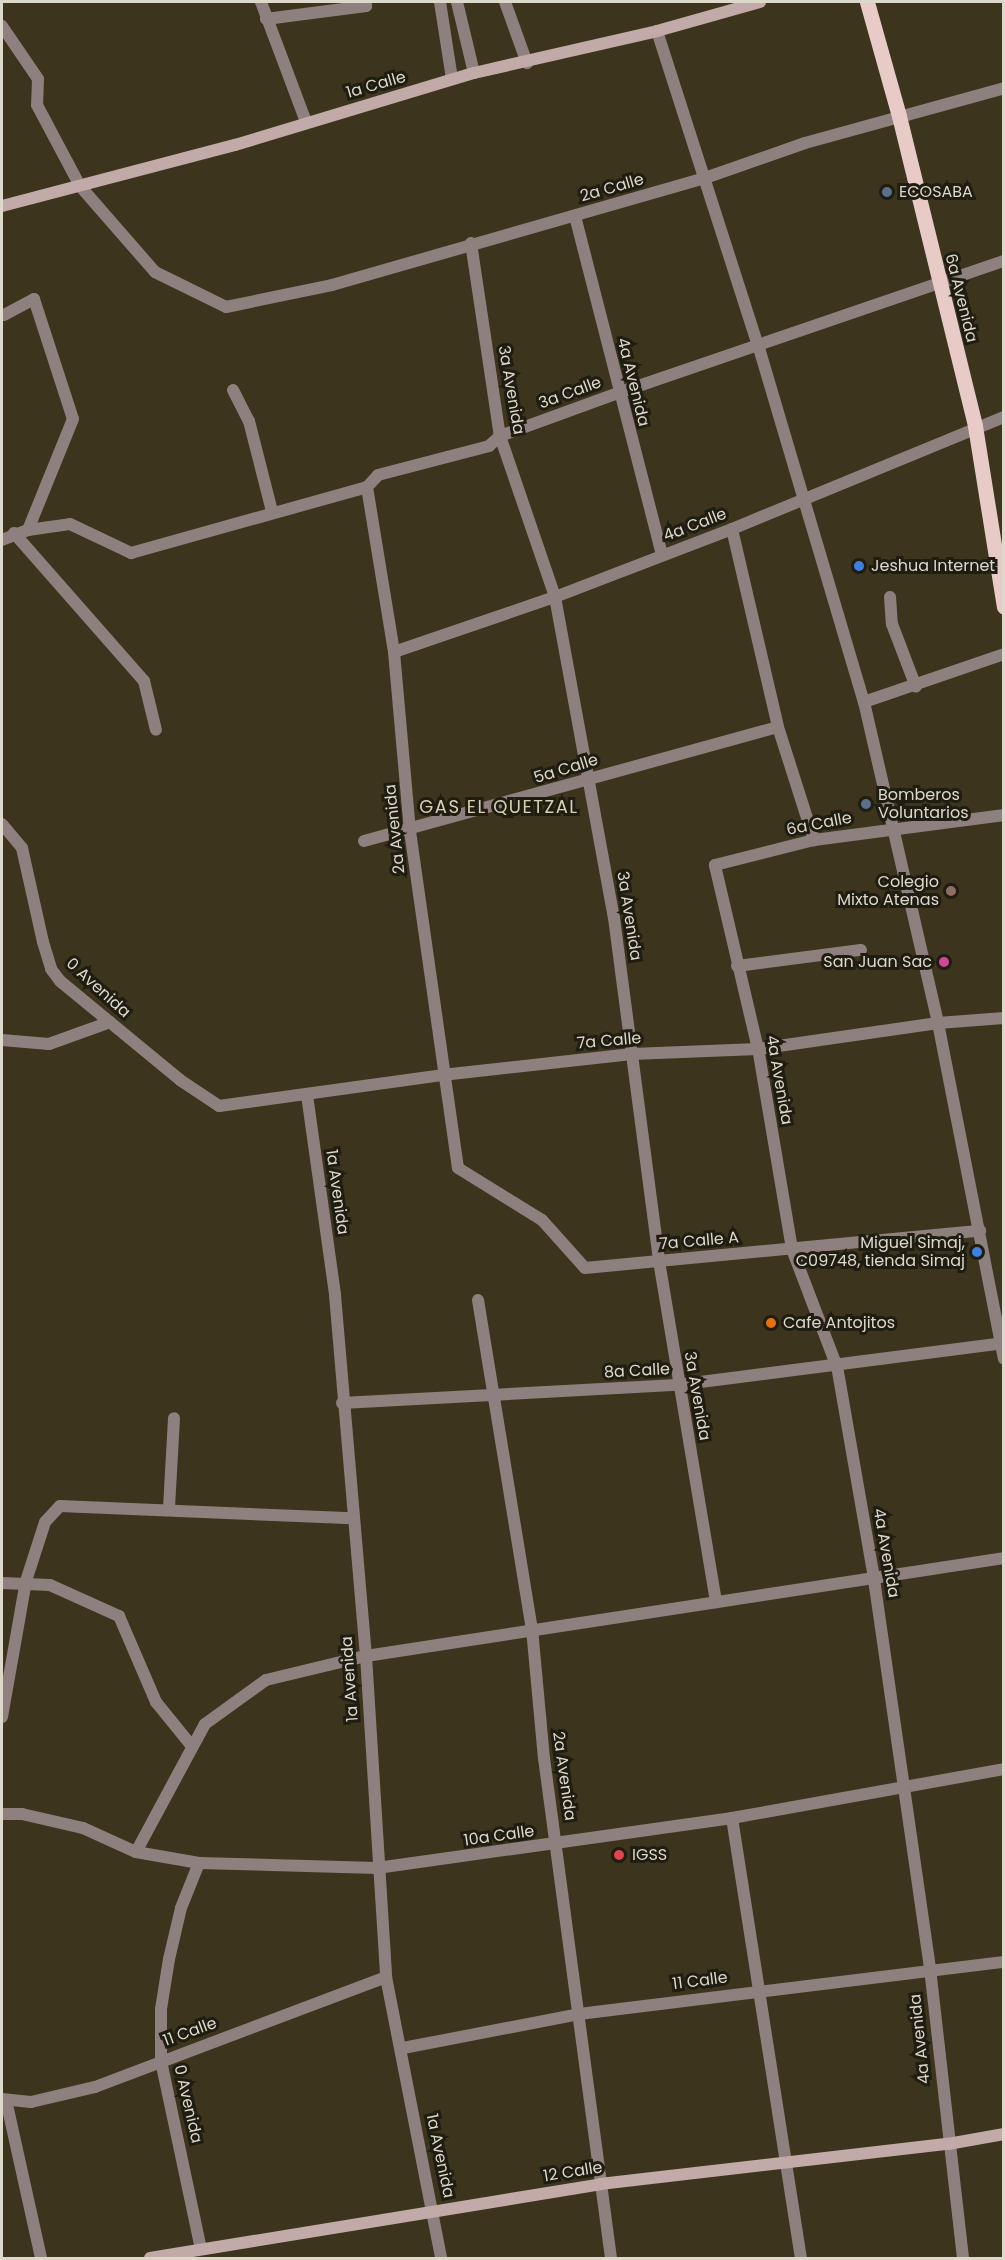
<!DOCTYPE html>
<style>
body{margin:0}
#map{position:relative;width:1005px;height:2260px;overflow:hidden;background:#3c341c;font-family:Poppins,sans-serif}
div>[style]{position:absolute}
.street>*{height:12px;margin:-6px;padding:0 6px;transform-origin:6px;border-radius:6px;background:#8e807e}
.secondary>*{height:12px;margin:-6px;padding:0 6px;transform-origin:6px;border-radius:6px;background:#c1aaa7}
.primary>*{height:15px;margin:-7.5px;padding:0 7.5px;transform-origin:7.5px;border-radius:7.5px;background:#e8cac6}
.dots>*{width:16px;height:16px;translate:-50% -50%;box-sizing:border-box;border:3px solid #1f1c12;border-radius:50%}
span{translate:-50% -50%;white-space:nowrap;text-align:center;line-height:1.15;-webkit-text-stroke:6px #1f1c12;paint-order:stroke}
.street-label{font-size:16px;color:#dcd8ca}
.poi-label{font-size:16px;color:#dcd8ca}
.left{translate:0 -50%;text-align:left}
.right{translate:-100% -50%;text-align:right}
.neighbourhood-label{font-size:18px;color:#d8d0b3;letter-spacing:1.5px}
.frame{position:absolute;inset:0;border:3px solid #dcd8ca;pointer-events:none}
</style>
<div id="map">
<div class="street">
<div style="left:261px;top:2px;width:128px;rotate:69.4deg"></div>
<div style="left:440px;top:2px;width:78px;rotate:81.1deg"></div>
<div style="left:457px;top:2px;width:73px;rotate:76.5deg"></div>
<div style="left:505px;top:2px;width:65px;rotate:70.2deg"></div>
<div style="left:266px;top:19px;width:101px;rotate:-7.4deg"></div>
<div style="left:366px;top:6px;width:4px;rotate:-104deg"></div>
<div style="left:2px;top:26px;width:64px;rotate:55.8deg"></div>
<div style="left:38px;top:79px;width:26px;rotate:92deg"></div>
<div style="left:37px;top:105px;width:92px;rotate:62deg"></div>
<div style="left:80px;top:186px;width:114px;rotate:48.9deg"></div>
<div style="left:155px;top:272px;width:79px;rotate:26.2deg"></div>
<div style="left:226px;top:307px;width:108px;rotate:-11.7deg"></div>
<div style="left:332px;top:285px;width:388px;rotate:-16deg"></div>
<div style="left:705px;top:178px;width:106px;rotate:-19.3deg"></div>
<div style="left:805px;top:143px;width:206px;rotate:-15.4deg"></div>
<div style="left:657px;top:31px;width:333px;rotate:72.2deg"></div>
<div style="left:759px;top:348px;width:369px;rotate:73.5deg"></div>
<div style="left:864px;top:702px;width:329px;rotate:77deg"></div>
<div style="left:938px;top:1023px;width:342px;rotate:78.9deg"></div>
<div style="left:575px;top:216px;width:350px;rotate:75.6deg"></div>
<div style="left:471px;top:243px;width:195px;rotate:81.5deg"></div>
<div style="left:500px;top:436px;width:170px;rotate:71.1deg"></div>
<div style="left:555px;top:597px;width:326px;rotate:79.6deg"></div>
<div style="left:614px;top:918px;width:346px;rotate:82.5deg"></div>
<div style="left:659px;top:1261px;width:346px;rotate:80.5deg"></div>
<div style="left:4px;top:315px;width:34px;rotate:-28deg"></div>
<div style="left:34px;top:299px;width:126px;rotate:72deg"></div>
<div style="left:73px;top:419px;width:120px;rotate:112.1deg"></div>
<div style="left:233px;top:390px;width:35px;rotate:63deg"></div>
<div style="left:249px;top:421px;width:93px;rotate:75.7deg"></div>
<div style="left:367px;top:487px;width:167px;rotate:80.7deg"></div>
<div style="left:394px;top:652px;width:180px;rotate:84.9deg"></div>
<div style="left:410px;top:831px;width:340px;rotate:81.9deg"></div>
<div style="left:458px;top:1168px;width:99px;rotate:31.8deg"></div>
<div style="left:542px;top:1220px;width:64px;rotate:48.1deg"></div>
<div style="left:585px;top:1268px;width:397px;rotate:-5.4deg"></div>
<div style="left:732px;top:529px;width:203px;rotate:76.9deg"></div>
<div style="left:778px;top:727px;width:119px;rotate:72.3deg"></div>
<div style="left:14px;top:533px;width:197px;rotate:48.7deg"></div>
<div style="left:144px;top:681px;width:50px;rotate:76.2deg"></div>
<div style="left:2px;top:540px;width:28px;rotate:-21deg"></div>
<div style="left:28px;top:530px;width:42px;rotate:-8.1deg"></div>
<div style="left:70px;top:524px;width:68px;rotate:25.4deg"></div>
<div style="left:131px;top:553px;width:245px;rotate:-15.6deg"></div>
<div style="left:367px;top:487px;width:16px;rotate:-47deg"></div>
<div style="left:378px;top:475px;width:115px;rotate:-14.6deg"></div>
<div style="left:489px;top:446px;width:15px;rotate:-42deg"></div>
<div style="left:500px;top:436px;width:126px;rotate:-20deg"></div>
<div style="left:618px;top:393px;width:408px;rotate:-18.9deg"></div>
<div style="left:890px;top:597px;width:27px;rotate:86deg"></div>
<div style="left:892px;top:624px;width:67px;rotate:69.1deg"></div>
<div style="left:394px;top:652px;width:170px;rotate:-18.9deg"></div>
<div style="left:555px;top:597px;width:190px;rotate:-21deg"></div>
<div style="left:732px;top:529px;width:294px;rotate:-22.4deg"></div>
<div style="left:864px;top:702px;width:148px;rotate:-18.9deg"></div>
<div style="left:2px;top:824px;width:31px;rotate:50deg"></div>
<div style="left:22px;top:848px;width:96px;rotate:77.4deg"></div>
<div style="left:43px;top:942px;width:28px;rotate:73deg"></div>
<div style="left:51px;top:969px;width:15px;rotate:53deg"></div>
<div style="left:60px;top:981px;width:156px;rotate:39.5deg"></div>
<div style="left:180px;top:1080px;width:47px;rotate:33.7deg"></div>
<div style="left:219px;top:1106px;width:225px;rotate:-7.9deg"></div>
<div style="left:442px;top:1075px;width:191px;rotate:-6.3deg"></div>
<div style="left:632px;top:1054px;width:126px;rotate:-2.3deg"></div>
<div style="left:758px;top:1049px;width:182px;rotate:-8.2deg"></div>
<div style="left:938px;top:1023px;width:66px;rotate:-4.3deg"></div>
<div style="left:364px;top:841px;width:429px;rotate:-15.4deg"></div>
<div style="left:737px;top:966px;width:125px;rotate:-7.4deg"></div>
<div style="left:2px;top:1040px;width:47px;rotate:4.9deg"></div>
<div style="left:49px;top:1044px;width:65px;rotate:-19.8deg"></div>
<div style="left:307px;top:1095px;width:202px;rotate:82deg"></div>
<div style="left:335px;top:1295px;width:362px;rotate:85.1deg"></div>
<div style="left:366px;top:1656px;width:322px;rotate:86.4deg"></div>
<div style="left:386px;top:1977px;width:286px;rotate:78.9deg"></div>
<div style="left:478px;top:1300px;width:333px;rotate:80.7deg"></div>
<div style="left:532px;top:1629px;width:130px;rotate:84.7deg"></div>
<div style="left:544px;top:1758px;width:504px;rotate:82.37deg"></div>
<div style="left:342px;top:1403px;width:335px;rotate:-3.1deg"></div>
<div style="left:677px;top:1385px;width:330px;rotate:-7.3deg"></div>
<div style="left:169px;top:1508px;width:90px;rotate:-86.8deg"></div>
<div style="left:2px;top:1583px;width:48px;rotate:2.4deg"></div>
<div style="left:50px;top:1585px;width:76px;rotate:24.2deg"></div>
<div style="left:119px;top:1616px;width:94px;rotate:66.7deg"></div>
<div style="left:156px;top:1702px;width:55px;rotate:50.9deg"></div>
<div style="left:2px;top:1717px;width:138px;rotate:-80deg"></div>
<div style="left:26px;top:1581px;width:62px;rotate:-72.1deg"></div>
<div style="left:45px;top:1522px;width:22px;rotate:-47deg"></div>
<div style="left:60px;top:1506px;width:292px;rotate:2.4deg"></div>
<div style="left:2px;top:1814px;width:20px"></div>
<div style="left:22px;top:1814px;width:63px;rotate:12.9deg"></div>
<div style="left:83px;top:1828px;width:58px;rotate:24.4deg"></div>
<div style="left:136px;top:1852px;width:64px;rotate:9.9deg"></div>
<div style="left:199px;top:1863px;width:178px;rotate:1.6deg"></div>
<div style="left:377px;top:1868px;width:359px;rotate:-8deg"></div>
<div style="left:732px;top:1818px;width:276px;rotate:-10.2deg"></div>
<div style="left:732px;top:1818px;width:445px;rotate:81.1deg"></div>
<div style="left:136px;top:1852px;width:145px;rotate:-61.7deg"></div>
<div style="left:205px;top:1724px;width:75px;rotate:-35.8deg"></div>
<div style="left:266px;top:1680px;width:103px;rotate:-13.5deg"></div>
<div style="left:366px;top:1656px;width:645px;rotate:-8.73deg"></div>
<div style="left:199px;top:1863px;width:48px;rotate:111.8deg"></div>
<div style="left:181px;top:1908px;width:52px;rotate:103.2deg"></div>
<div style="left:169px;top:1959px;width:51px;rotate:99.1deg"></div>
<div style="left:161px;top:2009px;width:52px;rotate:90deg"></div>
<div style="left:161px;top:2061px;width:192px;rotate:78deg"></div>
<div style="left:403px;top:2048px;width:179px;rotate:-10.9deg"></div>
<div style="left:579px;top:2014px;width:428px;rotate:-7deg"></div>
<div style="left:2px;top:2099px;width:29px;rotate:6deg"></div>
<div style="left:31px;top:2102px;width:66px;rotate:-13.2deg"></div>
<div style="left:95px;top:2087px;width:311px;rotate:-20.7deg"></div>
<div style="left:6px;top:2100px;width:162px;rotate:77.5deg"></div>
<div style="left:963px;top:2258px;width:292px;rotate:-96.5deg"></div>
<div style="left:930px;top:1968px;width:394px;rotate:-98.2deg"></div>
<div style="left:874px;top:1578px;width:214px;rotate:-99.9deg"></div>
<div style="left:837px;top:1367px;width:126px;rotate:-110.9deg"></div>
<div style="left:792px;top:1249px;width:203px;rotate:-99.6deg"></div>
<div style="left:758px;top:1049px;width:189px;rotate:-103.2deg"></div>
<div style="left:715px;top:865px;width:102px;rotate:-14.2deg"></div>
<div style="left:814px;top:840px;width:192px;rotate:-7.5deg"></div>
</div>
<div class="secondary">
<div style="left:2px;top:206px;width:241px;rotate:-14.7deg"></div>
<div style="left:235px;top:145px;width:250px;rotate:-16.8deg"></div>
<div style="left:474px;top:73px;width:188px;rotate:-12.9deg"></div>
<div style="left:657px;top:31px;width:107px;rotate:-15.7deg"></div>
<div style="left:150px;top:2258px;width:456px;rotate:-9.3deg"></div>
<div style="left:600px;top:2184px;width:350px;rotate:-6.6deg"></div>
<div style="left:948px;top:2144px;width:57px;rotate:-10.1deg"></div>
</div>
<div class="primary">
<div style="left:867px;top:2px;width:118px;rotate:74.3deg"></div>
<div style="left:899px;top:116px;width:319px;rotate:76.2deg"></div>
<div style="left:975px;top:426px;width:183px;rotate:80.9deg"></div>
</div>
<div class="dots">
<div style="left:887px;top:192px;background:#5c6f8a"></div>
<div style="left:859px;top:566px;background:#3f7fe0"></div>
<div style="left:866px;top:804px;background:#5c6f8a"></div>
<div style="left:951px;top:891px;background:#8d6e63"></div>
<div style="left:944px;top:962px;background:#d1479c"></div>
<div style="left:977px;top:1252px;background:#3f7fe0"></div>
<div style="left:771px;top:1323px;background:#e8710a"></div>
<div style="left:619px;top:1855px;background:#e0444e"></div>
</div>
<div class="street-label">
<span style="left:376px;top:85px;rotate:-16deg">1a Calle</span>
<span style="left:612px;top:188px;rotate:-16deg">2a Calle</span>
<span style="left:961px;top:298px;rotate:76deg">6a Avenida</span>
<span style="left:633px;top:382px;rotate:76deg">4a Avenida</span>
<span style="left:511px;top:390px;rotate:80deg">3a Avenida</span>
<span style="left:570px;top:393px;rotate:-20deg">3a Calle</span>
<span style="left:695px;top:525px;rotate:-21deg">4a Calle</span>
<span style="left:566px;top:769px;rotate:-17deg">5a Calle</span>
<span style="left:819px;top:824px;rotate:-11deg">6a Calle</span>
<span style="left:395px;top:829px;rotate:-96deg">2a Avenida</span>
<span style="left:629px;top:916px;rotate:81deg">3a Avenida</span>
<span style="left:98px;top:988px;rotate:42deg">0 Avenida</span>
<span style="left:609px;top:1041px;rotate:-5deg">7a Calle</span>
<span style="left:779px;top:1080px;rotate:80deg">4a Avenida</span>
<span style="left:337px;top:1192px;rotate:82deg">1a Avenida</span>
<span style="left:699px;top:1241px;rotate:-5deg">7a Calle A</span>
<span style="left:637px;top:1371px;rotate:-3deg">8a Calle</span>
<span style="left:697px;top:1396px;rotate:80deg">3a Avenida</span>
<span style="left:886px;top:1553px;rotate:80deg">4a Avenida</span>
<span style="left:350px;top:1679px;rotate:-94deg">1a Avenida</span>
<span style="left:564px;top:1776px;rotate:82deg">2a Avenida</span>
<span style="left:499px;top:1836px;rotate:-8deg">10a Calle</span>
<span style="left:700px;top:1981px;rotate:-7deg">11 Calle</span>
<span style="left:190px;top:2032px;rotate:-20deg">11 Calle</span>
<span style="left:920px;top:2039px;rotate:-96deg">4a Avenida</span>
<span style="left:188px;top:2104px;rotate:77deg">0 Avenida</span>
<span style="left:440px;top:2156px;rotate:78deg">1a Avenida</span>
<span style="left:573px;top:2172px;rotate:-9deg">12 Calle</span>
</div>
<div class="poi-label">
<span class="left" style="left:899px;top:192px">ECOSABA</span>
<span class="left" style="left:871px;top:566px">Jeshua Internet</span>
<span class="left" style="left:878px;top:804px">Bomberos<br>Voluntarios</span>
<span class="right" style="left:939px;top:891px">Colegio<br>Mixto Atenas</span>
<span class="right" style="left:932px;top:962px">San Juan Sac</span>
<span class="right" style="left:965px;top:1252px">Miguel Simaj,<br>C09748, tienda Simaj</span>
<span class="left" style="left:783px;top:1323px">Cafe Antojitos</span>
<span class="left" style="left:632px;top:1855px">IGSS</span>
</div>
<div class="neighbourhood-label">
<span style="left:499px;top:807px">GAS EL QUETZAL</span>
</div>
<div class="frame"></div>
</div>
